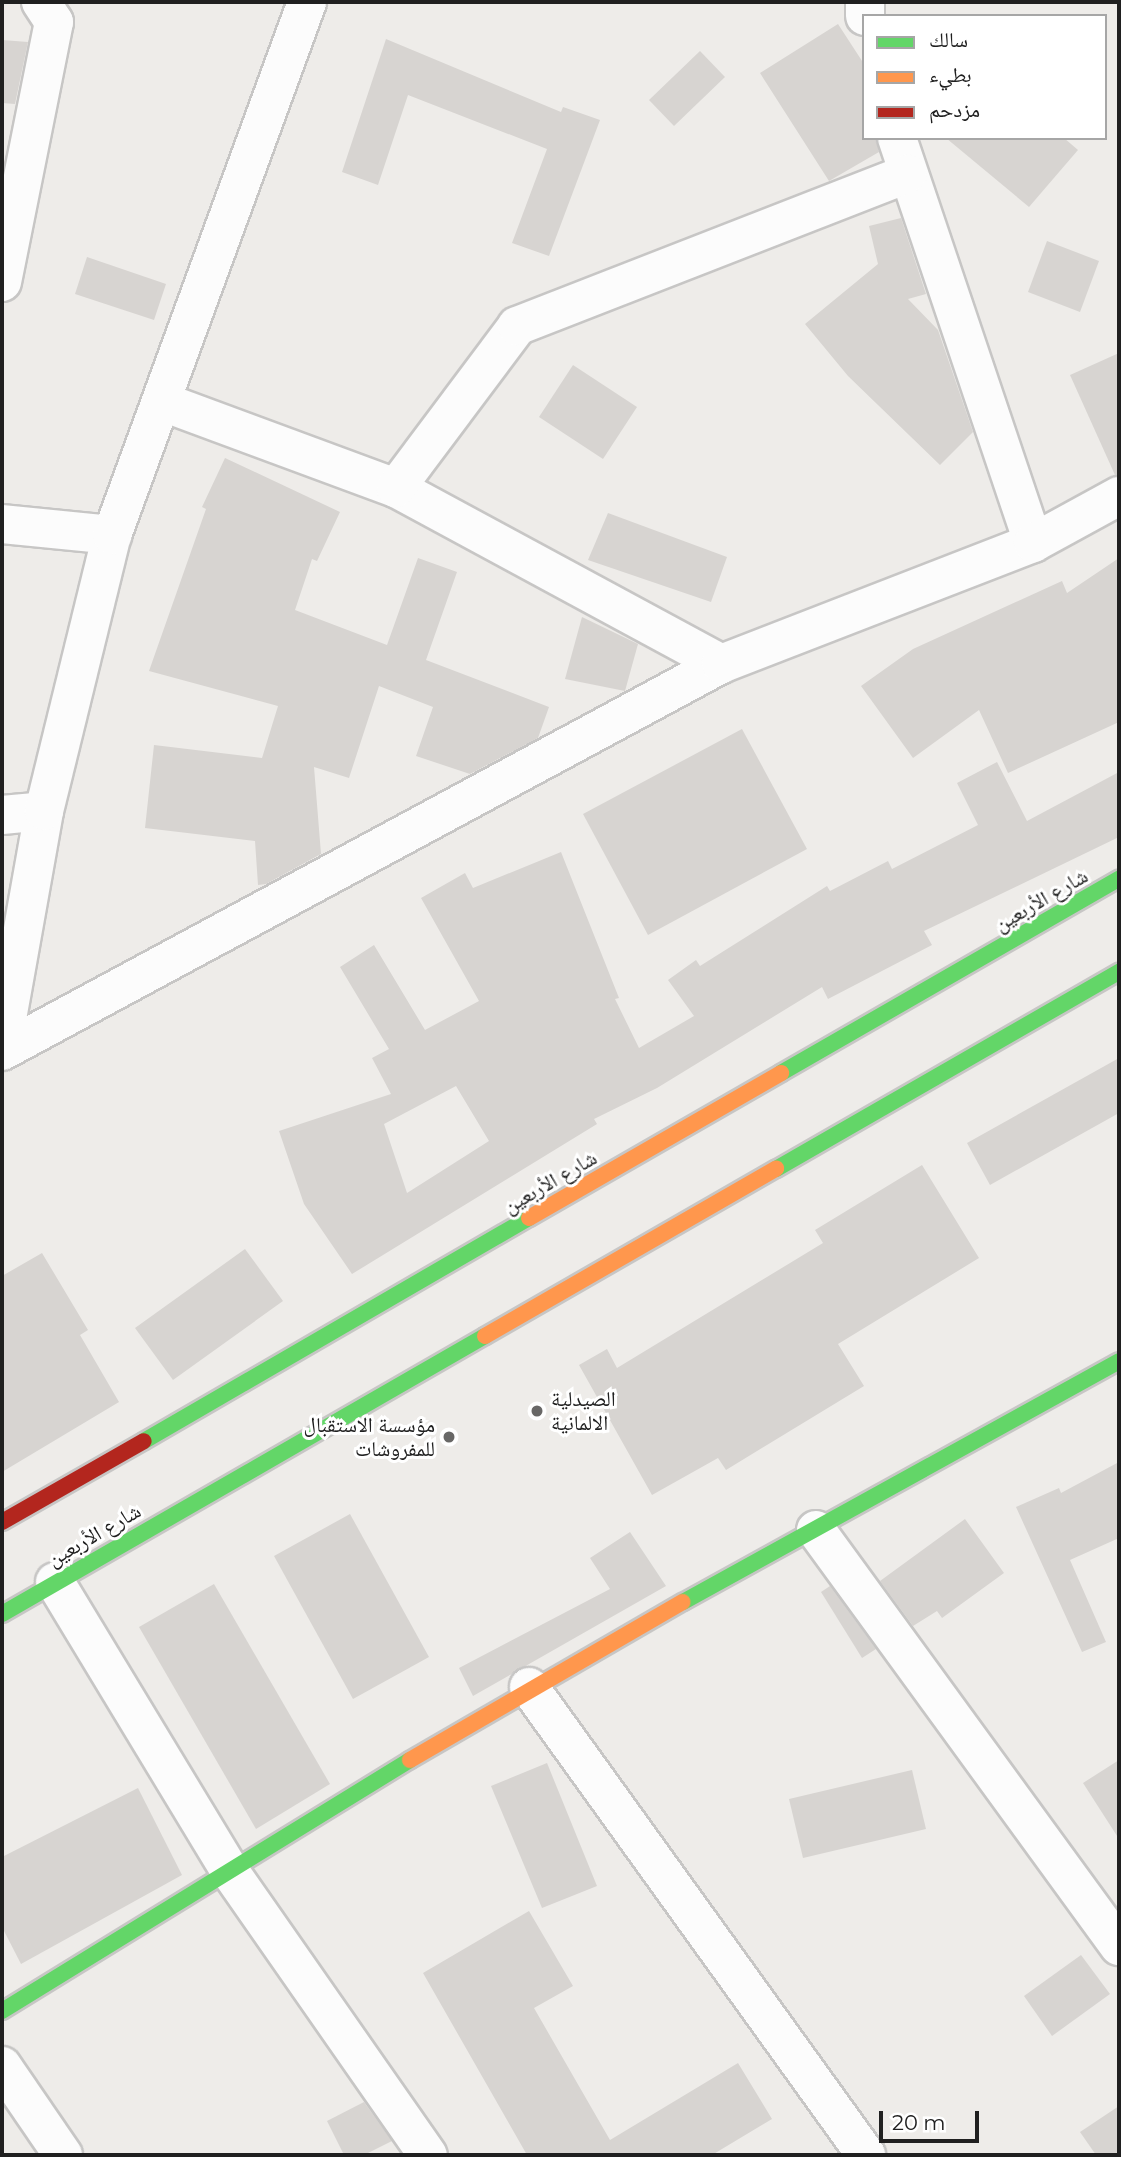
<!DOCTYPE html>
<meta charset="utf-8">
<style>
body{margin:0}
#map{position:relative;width:1121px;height:2157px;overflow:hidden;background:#eeece9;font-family:Montserrat,"Noto Naskh Arabic",sans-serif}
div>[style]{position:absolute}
.building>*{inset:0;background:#d7d4d1}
.roads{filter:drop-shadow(2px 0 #c7c6c5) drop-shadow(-2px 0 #c7c6c5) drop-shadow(0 2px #c7c6c5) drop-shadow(0 -2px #c7c6c5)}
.street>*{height:38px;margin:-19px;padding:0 19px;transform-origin:19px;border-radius:19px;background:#fcfcfc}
.fast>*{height:16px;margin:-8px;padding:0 8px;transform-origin:8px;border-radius:8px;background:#63d668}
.slow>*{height:16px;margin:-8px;padding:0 8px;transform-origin:8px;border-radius:8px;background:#ff974d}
.jam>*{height:16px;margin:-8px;padding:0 8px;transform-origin:8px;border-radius:8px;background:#b3261e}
.dots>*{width:19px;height:19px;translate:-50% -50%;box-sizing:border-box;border:4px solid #fff;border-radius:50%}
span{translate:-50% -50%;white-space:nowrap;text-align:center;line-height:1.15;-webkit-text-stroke:6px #fff;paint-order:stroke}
.street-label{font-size:21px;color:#202020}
.poi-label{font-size:21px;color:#202020}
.left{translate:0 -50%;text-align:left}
.right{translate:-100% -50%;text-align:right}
.frame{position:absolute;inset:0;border:4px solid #202020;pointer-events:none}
.legend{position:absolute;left:862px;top:14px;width:245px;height:126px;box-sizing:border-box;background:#fff;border:2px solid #a6a6a6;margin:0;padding:9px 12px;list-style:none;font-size:21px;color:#202020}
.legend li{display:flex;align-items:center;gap:14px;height:35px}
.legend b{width:35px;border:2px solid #a6a6a6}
.scale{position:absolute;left:879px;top:2111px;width:100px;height:32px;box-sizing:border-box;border:4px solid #202020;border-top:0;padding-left:9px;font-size:21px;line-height:24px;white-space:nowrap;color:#202020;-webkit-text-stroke:5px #fff;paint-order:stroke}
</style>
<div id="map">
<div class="building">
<div style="clip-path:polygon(838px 24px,864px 64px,864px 138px,876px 138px,879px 152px,829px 181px,760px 73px)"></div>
<div style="clip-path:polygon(386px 39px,561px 112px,563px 107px,600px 120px,549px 256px,512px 243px,547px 149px,408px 95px,378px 185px,342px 172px)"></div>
<div style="clip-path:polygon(2px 40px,28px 42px,15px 104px,2px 103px)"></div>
<div style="clip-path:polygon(700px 51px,725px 77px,674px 126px,649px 100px)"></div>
<div style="clip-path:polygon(946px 138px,1064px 138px,1078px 150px,1029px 207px)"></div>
<div style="clip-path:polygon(901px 218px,926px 294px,908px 299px,938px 330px,973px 432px,940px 465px,848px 376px,805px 324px,878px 264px,869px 226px)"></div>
<div style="clip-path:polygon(1047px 241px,1099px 261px,1080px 312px,1028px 292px)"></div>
<div style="clip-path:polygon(87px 257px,166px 284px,154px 320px,75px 294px)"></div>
<div style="clip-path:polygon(1119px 353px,1119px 474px,1115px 475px,1070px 375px)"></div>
<div style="clip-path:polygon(573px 365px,637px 407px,603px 459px,539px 417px)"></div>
<div style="clip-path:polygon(225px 458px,340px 512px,317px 561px,312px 559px,295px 610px,387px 645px,418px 558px,457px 572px,426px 660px,549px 707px,538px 738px,470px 774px,416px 756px,433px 707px,379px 686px,349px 778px,314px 767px,321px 854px,266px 884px,258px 885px,255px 841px,145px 828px,154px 745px,262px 758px,278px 706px,149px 671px,206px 509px,202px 507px)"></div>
<div style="clip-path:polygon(608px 513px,727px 557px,711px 602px,588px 560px)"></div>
<div style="clip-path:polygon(1119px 558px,1119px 722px,1008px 773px,979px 710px,913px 758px,861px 686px,913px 649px,1062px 581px,1067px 593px)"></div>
<div style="clip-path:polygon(582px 617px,638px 644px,625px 691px,565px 679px)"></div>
<div style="clip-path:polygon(742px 729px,807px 849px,648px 935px,583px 814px)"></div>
<div style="clip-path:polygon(evenodd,997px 762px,1027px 821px,1119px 772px,1119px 837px,924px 931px,932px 945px,828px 999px,822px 987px,657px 1088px,594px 1119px,597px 1124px,352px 1274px,304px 1204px,279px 1131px,391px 1094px,372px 1058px,389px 1049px,340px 967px,374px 945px,425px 1030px,479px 1001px,421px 898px,465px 873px,473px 888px,561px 852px,619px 998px,615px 999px,639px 1048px,694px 1016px,668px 980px,696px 960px,700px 966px,827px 886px,830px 891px,888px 861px,892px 869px,978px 825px,957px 783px,997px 762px,456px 1086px,489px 1141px,407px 1193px,384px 1124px,456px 1086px)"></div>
<div style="clip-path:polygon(1119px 1058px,1119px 1113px,990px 1185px,967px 1143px)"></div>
<div style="clip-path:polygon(922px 1165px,979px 1258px,838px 1344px,864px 1386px,726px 1470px,718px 1458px,652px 1495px,579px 1365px,607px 1349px,617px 1368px,823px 1243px,815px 1230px)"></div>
<div style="clip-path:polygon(245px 1249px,283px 1301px,173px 1380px,135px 1328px)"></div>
<div style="clip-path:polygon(42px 1253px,88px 1330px,80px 1335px,119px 1402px,2px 1472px,2px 1276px)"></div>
<div style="clip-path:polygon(1119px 1462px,1119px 1538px,1070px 1560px,1106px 1642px,1082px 1652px,1016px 1507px,1059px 1488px,1061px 1493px)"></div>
<div style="clip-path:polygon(350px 1514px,429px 1657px,353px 1699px,274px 1556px)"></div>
<div style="clip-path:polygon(965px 1519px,1004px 1573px,942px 1618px,937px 1611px,913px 1626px,880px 1581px)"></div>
<div style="clip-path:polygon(630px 1532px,666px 1586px,473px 1696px,459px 1668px,610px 1589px,590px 1558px)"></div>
<div style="clip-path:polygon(214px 1584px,330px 1784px,256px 1829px,139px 1627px)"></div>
<div style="clip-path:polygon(830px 1586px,876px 1649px,862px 1658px,821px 1592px)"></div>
<div style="clip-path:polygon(1119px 1760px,1119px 1839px,1083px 1783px)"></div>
<div style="clip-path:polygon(547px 1763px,597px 1886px,542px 1908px,491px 1786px)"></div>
<div style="clip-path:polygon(912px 1770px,926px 1829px,803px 1858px,789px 1799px)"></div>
<div style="clip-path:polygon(138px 1788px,182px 1875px,21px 1964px,2px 1927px,2px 1857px)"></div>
<div style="clip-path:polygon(529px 1911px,573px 1986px,534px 2008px,610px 2140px,738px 2063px,772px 2119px,712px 2155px,527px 2155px,423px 1973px)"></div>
<div style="clip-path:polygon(1081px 1955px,1110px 1994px,1052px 2036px,1024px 1996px)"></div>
<div style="clip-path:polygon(364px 2102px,392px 2141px,364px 2155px,344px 2155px,327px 2121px)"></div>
<div style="clip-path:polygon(1119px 2106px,1119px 2155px,1096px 2155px,1080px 2132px)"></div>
</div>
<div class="roads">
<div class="street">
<div style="left:865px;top:2px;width:14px;rotate:90deg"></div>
<div style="left:897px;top:138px;width:427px;rotate:71.4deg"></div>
<div style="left:2px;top:282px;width:265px;rotate:-78.7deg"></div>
<div style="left:54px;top:22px;width:24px;rotate:-123deg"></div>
<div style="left:163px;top:402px;width:248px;rotate:20.3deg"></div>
<div style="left:396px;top:488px;width:370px;rotate:28.4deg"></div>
<div style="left:396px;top:488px;width:202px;rotate:-53.2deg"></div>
<div style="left:517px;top:326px;width:419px;rotate:-21.3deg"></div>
<div style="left:2px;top:524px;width:111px;rotate:5.7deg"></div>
<div style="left:2px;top:815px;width:42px;rotate:-5.4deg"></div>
<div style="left:2px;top:1047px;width:240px;rotate:-79.9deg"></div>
<div style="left:44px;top:811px;width:284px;rotate:-76.2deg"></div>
<div style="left:112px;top:535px;width:568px;rotate:-69.9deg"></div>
<div style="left:2px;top:1051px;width:817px;rotate:-28.29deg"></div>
<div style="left:721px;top:664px;width:335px;rotate:-21.2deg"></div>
<div style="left:1033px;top:543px;width:98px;rotate:-28.7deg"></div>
<div style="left:816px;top:1530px;width:515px;rotate:53.93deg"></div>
<div style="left:55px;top:1582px;width:340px;rotate:58.8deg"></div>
<div style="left:231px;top:1873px;width:344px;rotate:55.1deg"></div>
<div style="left:529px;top:1687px;width:577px;rotate:54.24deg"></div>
<div style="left:2px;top:2066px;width:108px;rotate:55.6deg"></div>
</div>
<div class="fast">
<div style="left:781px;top:1073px;width:390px;rotate:-29.9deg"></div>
<div style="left:776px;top:1169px;width:396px;rotate:-29.9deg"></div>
<div style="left:144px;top:1441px;width:445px;rotate:-30.1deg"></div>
<div style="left:683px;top:1602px;width:498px;rotate:-28.9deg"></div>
<div style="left:2px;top:1614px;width:557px;rotate:-29.92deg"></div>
<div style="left:2px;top:2011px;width:479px;rotate:-31.6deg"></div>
</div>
<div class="slow">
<div style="left:529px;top:1218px;width:291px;rotate:-29.9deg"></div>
<div style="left:485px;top:1336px;width:336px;rotate:-29.9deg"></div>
<div style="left:410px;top:1760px;width:315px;rotate:-30.1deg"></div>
</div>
<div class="jam">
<div style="left:2px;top:1522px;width:163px;rotate:-29.7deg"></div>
</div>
</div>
<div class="dots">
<div style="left:537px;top:1411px;background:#686766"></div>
<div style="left:449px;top:1437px;background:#686766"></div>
</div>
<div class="street-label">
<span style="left:1041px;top:900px;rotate:-30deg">شارع الأربعين</span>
<span style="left:550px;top:1182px;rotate:-30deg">شارع الأربعين</span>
<span style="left:94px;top:1535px;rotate:-30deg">شارع الأربعين</span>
</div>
<div class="poi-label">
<span class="left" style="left:551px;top:1411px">الصيدلية<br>الالمانية</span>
<span class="right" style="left:435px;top:1437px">مؤسسة الاستقبال<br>للمفروشات</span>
</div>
<div class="frame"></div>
<ul class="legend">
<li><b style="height:9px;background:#63d668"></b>سالك</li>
<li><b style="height:9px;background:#ff974d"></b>بطيء</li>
<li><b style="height:9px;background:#b3261e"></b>مزدحم</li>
</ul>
<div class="scale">20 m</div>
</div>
